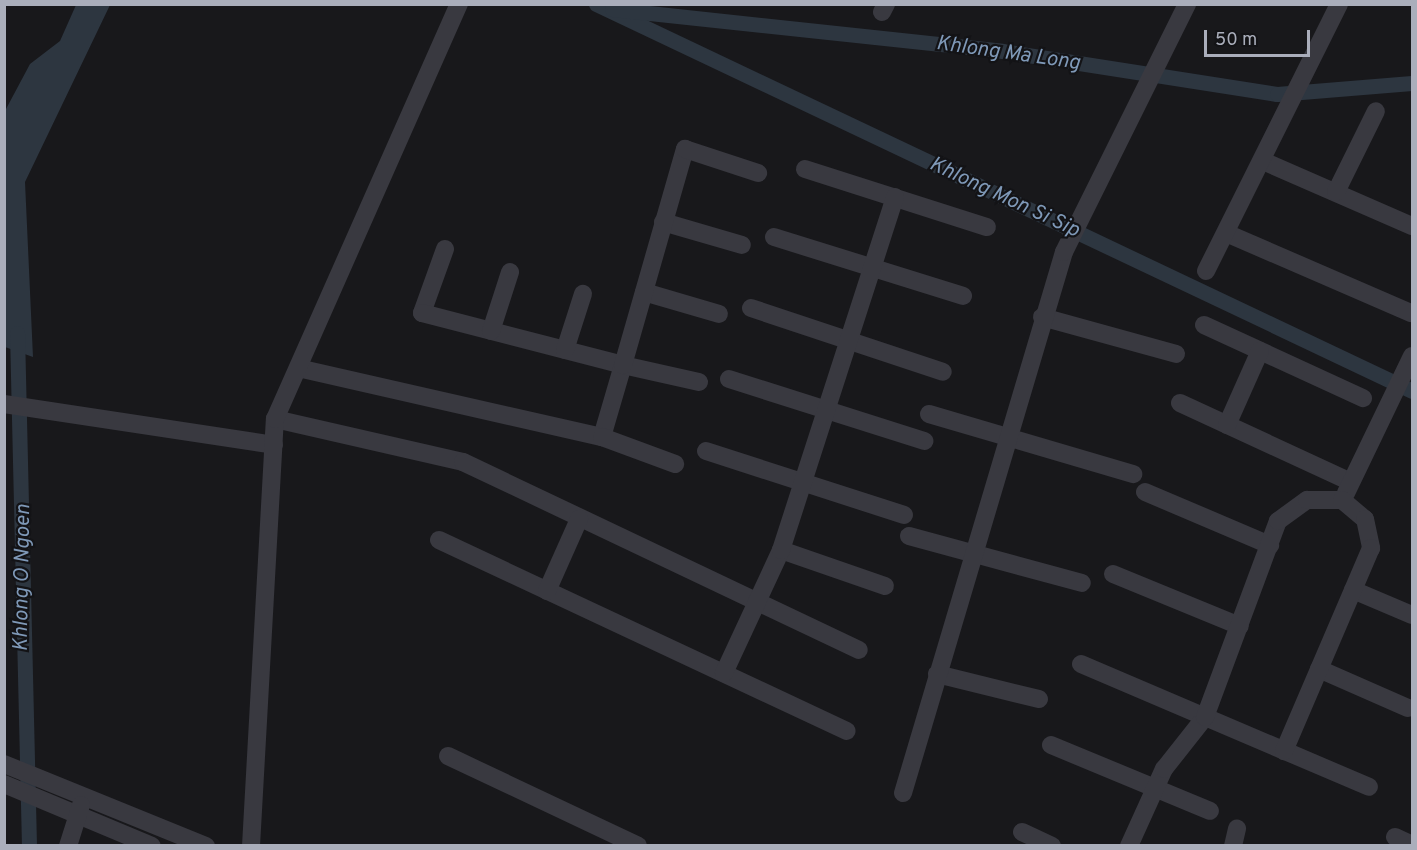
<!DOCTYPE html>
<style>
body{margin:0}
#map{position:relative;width:1417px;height:850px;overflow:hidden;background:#18181b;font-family:Overpass,sans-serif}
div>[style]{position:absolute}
.water>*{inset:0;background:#2d3640}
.canal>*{height:15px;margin:-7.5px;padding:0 7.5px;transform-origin:7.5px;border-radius:7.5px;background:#2d3640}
.minor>*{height:18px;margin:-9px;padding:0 9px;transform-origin:9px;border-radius:9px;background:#393940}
span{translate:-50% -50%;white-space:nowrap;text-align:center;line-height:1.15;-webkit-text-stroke:4.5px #131316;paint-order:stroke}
.water-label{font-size:21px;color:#7f99b8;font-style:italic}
.frame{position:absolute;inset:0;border:6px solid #aaaebb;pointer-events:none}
.scale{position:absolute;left:1204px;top:30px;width:106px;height:27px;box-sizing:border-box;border:3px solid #aaaebb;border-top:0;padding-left:8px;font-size:18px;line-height:21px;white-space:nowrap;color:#aaaebb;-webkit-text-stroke:4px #131316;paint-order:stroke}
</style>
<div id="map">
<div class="water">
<div style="clip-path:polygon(76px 5px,110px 5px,25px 182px,33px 357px,5px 347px,6px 109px,30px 64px,60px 41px)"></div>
</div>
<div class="canal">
<div style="left:596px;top:4px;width:903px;rotate:25.37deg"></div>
<div style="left:612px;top:9px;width:392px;rotate:6.1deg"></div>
<div style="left:1002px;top:51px;width:278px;rotate:8.9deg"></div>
<div style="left:1277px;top:94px;width:135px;rotate:-4.7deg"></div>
<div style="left:17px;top:333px;width:513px;rotate:88.66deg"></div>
</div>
<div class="minor">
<div style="left:882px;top:12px;width:9px;rotate:-63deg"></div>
<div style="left:1263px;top:161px;width:163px;rotate:23.6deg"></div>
<div style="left:805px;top:169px;width:191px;rotate:17.7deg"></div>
<div style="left:1336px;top:192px;width:90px;rotate:-63.7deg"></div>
<div style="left:663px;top:222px;width:82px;rotate:16.2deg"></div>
<div style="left:1226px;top:233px;width:202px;rotate:23.4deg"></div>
<div style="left:774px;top:237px;width:198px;rotate:17.3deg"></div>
<div style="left:445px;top:249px;width:68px;rotate:109.8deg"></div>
<div style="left:422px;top:313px;width:208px;rotate:14.5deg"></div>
<div style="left:623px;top:365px;width:75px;rotate:106.3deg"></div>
<div style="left:1206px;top:271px;width:298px;rotate:-63.5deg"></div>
<div style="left:644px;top:292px;width:78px;rotate:16.3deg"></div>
<div style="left:751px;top:308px;width:202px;rotate:18.4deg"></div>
<div style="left:1042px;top:317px;width:139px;rotate:15.4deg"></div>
<div style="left:1204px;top:325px;width:175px;rotate:24.7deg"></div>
<div style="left:491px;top:331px;width:62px;rotate:-72.1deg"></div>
<div style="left:565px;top:350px;width:59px;rotate:-72.2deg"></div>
<div style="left:298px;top:368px;width:312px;rotate:12.8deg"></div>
<div style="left:602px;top:437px;width:78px;rotate:20.3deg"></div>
<div style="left:729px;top:379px;width:205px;rotate:17.6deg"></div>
<div style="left:699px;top:382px;width:78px;rotate:-167.4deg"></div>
<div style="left:623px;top:365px;width:225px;rotate:-74deg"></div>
<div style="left:685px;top:149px;width:77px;rotate:18.2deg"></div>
<div style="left:1180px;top:403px;width:188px;rotate:24.8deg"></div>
<div style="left:4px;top:404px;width:273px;rotate:8.6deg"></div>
<div style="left:929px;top:414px;width:213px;rotate:16.4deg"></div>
<div style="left:275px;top:419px;width:193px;rotate:12.9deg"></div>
<div style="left:463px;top:462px;width:438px;rotate:25.4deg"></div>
<div style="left:1227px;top:425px;width:81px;rotate:-66deg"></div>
<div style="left:706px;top:451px;width:208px;rotate:17.9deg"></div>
<div style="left:1145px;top:492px;width:136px;rotate:23deg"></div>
<div style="left:1346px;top:493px;width:152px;rotate:-64.3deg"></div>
<div style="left:909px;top:536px;width:179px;rotate:15.2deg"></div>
<div style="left:439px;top:540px;width:450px;rotate:25.1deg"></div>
<div style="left:781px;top:550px;width:110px;rotate:19.1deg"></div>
<div style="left:1113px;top:574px;width:137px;rotate:22.3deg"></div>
<div style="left:1353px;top:590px;width:64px;rotate:23deg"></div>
<div style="left:547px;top:591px;width:79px;rotate:-66deg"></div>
<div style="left:1081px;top:664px;width:313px;rotate:23.1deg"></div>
<div style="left:1319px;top:669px;width:97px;rotate:23.7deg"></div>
<div style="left:724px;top:673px;width:136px;rotate:-65.1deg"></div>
<div style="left:781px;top:550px;width:371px;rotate:-72.1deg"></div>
<div style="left:937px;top:674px;width:105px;rotate:13.8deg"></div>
<div style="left:1051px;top:745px;width:172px;rotate:22.5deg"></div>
<div style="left:448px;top:756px;width:210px;rotate:25.3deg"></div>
<div style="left:4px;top:764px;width:218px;rotate:22.1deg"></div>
<div style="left:4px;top:784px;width:160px;rotate:22.7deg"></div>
<div style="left:903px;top:793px;width:564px;rotate:-73.43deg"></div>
<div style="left:1064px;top:252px;width:277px;rotate:-63.6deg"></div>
<div style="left:1022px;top:832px;width:33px;rotate:25deg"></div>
<div style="left:1395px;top:837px;width:19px;rotate:25deg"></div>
<div style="left:68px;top:846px;width:43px;rotate:-72.4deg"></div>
<div style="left:251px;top:846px;width:428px;rotate:-86.8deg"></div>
<div style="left:275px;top:419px;width:454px;rotate:-66.1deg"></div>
<div style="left:1129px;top:846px;width:85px;rotate:-65.6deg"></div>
<div style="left:1164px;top:769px;width:66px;rotate:-51.7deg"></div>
<div style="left:1205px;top:717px;width:209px;rotate:-69.6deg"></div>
<div style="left:1278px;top:521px;width:36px;rotate:-36deg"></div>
<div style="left:1307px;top:500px;width:35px"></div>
<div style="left:1342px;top:500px;width:30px;rotate:40deg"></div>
<div style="left:1365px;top:519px;width:30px;rotate:78deg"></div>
<div style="left:1371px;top:548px;width:221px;rotate:113.2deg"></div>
<div style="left:1233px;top:846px;width:18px;rotate:-77deg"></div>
</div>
<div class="water-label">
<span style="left:1008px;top:54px;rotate:8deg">Khlong Ma Long</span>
<span style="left:1004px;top:198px;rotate:25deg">Khlong Mon Si Sip</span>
<span style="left:23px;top:578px;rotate:-89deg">Khlong O Ngoen</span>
</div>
<div class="frame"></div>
<div class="scale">50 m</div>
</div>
